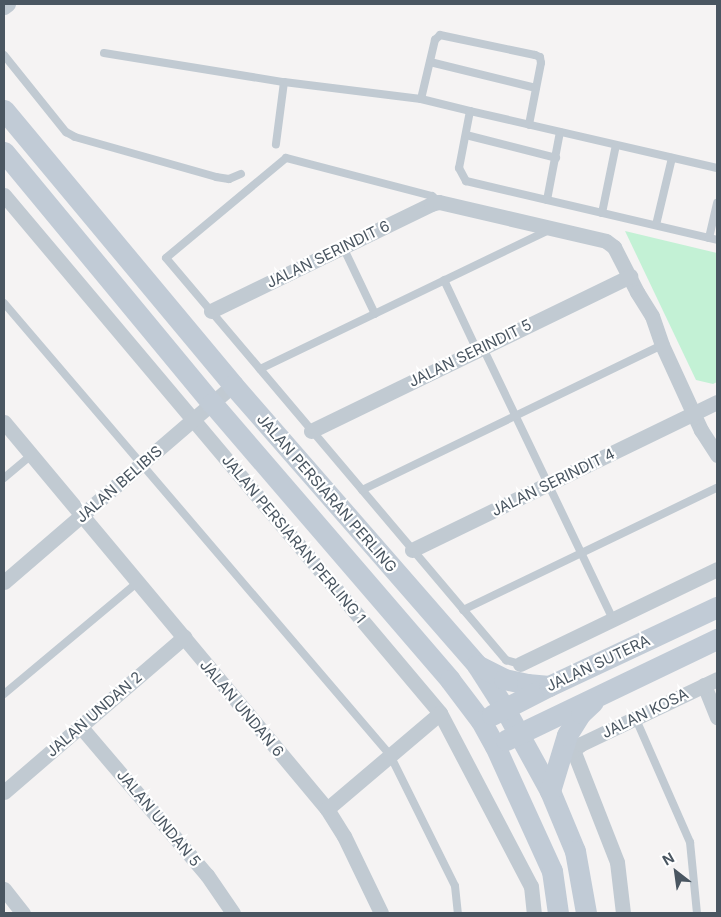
<!DOCTYPE html>
<style>
body{margin:0}
#map{position:relative;width:721px;height:917px;overflow:hidden;background:#f5f3f3;font-family:Inter,sans-serif}
div>[style]{position:absolute}
.green>*{inset:0;background:#c3f1d5}
.lane>*{height:8px;margin:-4px;padding:0 4px;transform-origin:4px;border-radius:4px;background:#c1cad2}
.street>*{height:15px;margin:-7.5px;padding:0 7.5px;transform-origin:7.5px;border-radius:7.5px;background:#c1cad2}
.secondary>*{height:21px;margin:-10.5px;padding:0 10.5px;transform-origin:10.5px;border-radius:10.5px;background:#c1cbd6}
span{translate:-50% -50%;white-space:nowrap;text-align:center;line-height:1.15;-webkit-text-stroke:4.5px #fff;paint-order:stroke}
.street-label{font-size:15px;color:#4a5661}
.frame{position:absolute;inset:0;border:5px solid #4a5661;pointer-events:none}
.north{position:absolute;left:651px;top:847px;width:50px;height:50px;-webkit-text-stroke:4px #fff;paint-order:stroke;rotate:330deg;font-size:14px;font-weight:700;line-height:20px;text-align:center;color:#4a5661}
.north::after{content:'';display:block;margin:auto;width:18px;height:22px;background:#4a5661;clip-path:polygon(50% 0,100% 100%,50% 72%,0 100%)}
</style>
<div id="map">
<div class="green">
<div style="clip-path:polygon(625px 231px,717px 253px,717px 382px,713px 384px,696px 380px)"></div>
</div>
<div class="lane">
<div style="left:104px;top:53px;width:182px;rotate:9.2deg"></div>
<div style="left:284px;top:82px;width:63px;rotate:97.4deg"></div>
<div style="left:4px;top:55px;width:99px;rotate:51.2deg"></div>
<div style="left:66px;top:132px;width:10px;rotate:29deg"></div>
<div style="left:75px;top:137px;width:147px;rotate:15.8deg"></div>
<div style="left:216px;top:177px;width:13px;rotate:9deg"></div>
<div style="left:229px;top:179px;width:13px;rotate:-23deg"></div>
<div style="left:430px;top:62px;width:109px;rotate:13.8deg"></div>
<div style="left:284px;top:82px;width:138px;rotate:7.1deg"></div>
<div style="left:421px;top:99px;width:50px;rotate:13.8deg"></div>
<div style="left:421px;top:99px;width:61px;rotate:-76.7deg"></div>
<div style="left:435px;top:40px;width:7px;rotate:-45deg"></div>
<div style="left:440px;top:35px;width:97px;rotate:11.9deg"></div>
<div style="left:535px;top:55px;width:5px;rotate:22deg"></div>
<div style="left:540px;top:57px;width:6px;rotate:81deg"></div>
<div style="left:541px;top:63px;width:63px;rotate:101deg"></div>
<div style="left:466px;top:135px;width:93px;rotate:14.3deg"></div>
<div style="left:717px;top:168px;width:253px;rotate:-167deg"></div>
<div style="left:470px;top:111px;width:58px;rotate:100.9deg"></div>
<div style="left:459px;top:168px;width:15px;rotate:62deg"></div>
<div style="left:466px;top:181px;width:258px;rotate:13.2deg"></div>
<div style="left:547px;top:200px;width:69px;rotate:-79.2deg"></div>
<div style="left:439px;top:202px;width:9px;rotate:-139deg"></div>
<div style="left:432px;top:196px;width:151px;rotate:-165.4deg"></div>
<div style="left:286px;top:158px;width:156px;rotate:140.2deg"></div>
<div style="left:166px;top:258px;width:527px;rotate:49.78deg"></div>
<div style="left:506px;top:660px;width:15px;rotate:16deg"></div>
<div style="left:602px;top:213px;width:69px;rotate:-78.4deg"></div>
<div style="left:656px;top:225px;width:69px;rotate:-76.6deg"></div>
<div style="left:709px;top:238px;width:36px;rotate:-77deg"></div>
<div style="left:343px;top:247px;width:74px;rotate:64.5deg"></div>
<div style="left:444px;top:280px;width:77px;rotate:64.8deg"></div>
<div style="left:4px;top:303px;width:594px;rotate:49.5deg"></div>
<div style="left:390px;top:755px;width:146px;rotate:63.6deg"></div>
<div style="left:455px;top:886px;width:27px;rotate:84deg"></div>
<div style="left:483px;top:348px;width:301px;rotate:64.4deg"></div>
<div style="left:260px;top:369px;width:321px;rotate:-25.7deg"></div>
<div style="left:4px;top:478px;width:35px;rotate:-40deg"></div>
<div style="left:362px;top:490px;width:333px;rotate:-25.8deg"></div>
<div style="left:463px;top:610px;width:282px;rotate:-25.7deg"></div>
<div style="left:4px;top:694px;width:175px;rotate:-39.9deg"></div>
<div style="left:635px;top:717px;width:137px;rotate:66.3deg"></div>
<div style="left:690px;top:842px;width:71px;rotate:84.4deg"></div>
</div>
<div class="street">
<div style="left:4px;top:7px;width:5px;rotate:-37deg"></div>
<div style="left:4px;top:195px;width:677px;rotate:49.91deg"></div>
<div style="left:440px;top:713px;width:195px;rotate:62.3deg"></div>
<div style="left:531px;top:886px;width:27px;rotate:84deg"></div>
<div style="left:211px;top:311px;width:245px;rotate:-25.9deg"></div>
<div style="left:431px;top:204px;width:8px;rotate:-14deg"></div>
<div style="left:439px;top:202px;width:171px;rotate:13.1deg"></div>
<div style="left:606px;top:241px;width:10px;rotate:37deg"></div>
<div style="left:614px;top:247px;width:51px;rotate:62.9deg"></div>
<div style="left:637px;top:292px;width:28px;rotate:58deg"></div>
<div style="left:652px;top:316px;width:31px;rotate:71deg"></div>
<div style="left:662px;top:345px;width:94px;rotate:65.4deg"></div>
<div style="left:701px;top:430px;width:30px;rotate:57deg"></div>
<div style="left:4px;top:422px;width:504px;rotate:50.15deg"></div>
<div style="left:327px;top:809px;width:32px;rotate:58deg"></div>
<div style="left:344px;top:836px;width:85px;rotate:64.3deg"></div>
<div style="left:311px;top:431px;width:355px;rotate:-25.9deg"></div>
<div style="left:412px;top:550px;width:339px;rotate:-25.9deg"></div>
<div style="left:4px;top:582px;width:302px;rotate:-40.7deg"></div>
<div style="left:520px;top:664px;width:219px;rotate:-25.7deg"></div>
<div style="left:704px;top:685px;width:35px;rotate:68deg"></div>
<div style="left:80px;top:726px;width:196px;rotate:49.6deg"></div>
<div style="left:207px;top:875px;width:46px;rotate:55.6deg"></div>
<div style="left:4px;top:792px;width:238px;rotate:-40.7deg"></div>
<div style="left:327px;top:809px;width:148px;rotate:-40.3deg"></div>
<div style="left:4px;top:889px;width:31px;rotate:52deg"></div>
<div style="left:623px;top:913px;width:51px;rotate:-96.7deg"></div>
<div style="left:617px;top:862px;width:120px;rotate:-111.4deg"></div>
<div style="left:573px;top:750px;width:10px;rotate:-37deg"></div>
<div style="left:581px;top:744px;width:151px;rotate:-25.5deg"></div>
</div>
<div class="secondary">
<div style="left:4px;top:110px;width:358px;rotate:50.2deg"></div>
<div style="left:233px;top:385px;width:371px;rotate:48.9deg"></div>
<div style="left:477px;top:665px;width:52px;rotate:57.5deg"></div>
<div style="left:505px;top:709px;width:94px;rotate:61.2deg"></div>
<div style="left:550px;top:791px;width:65px;rotate:67.4deg"></div>
<div style="left:575px;top:851px;width:63px;rotate:79.9deg"></div>
<div style="left:4px;top:152px;width:326px;rotate:50.4deg"></div>
<div style="left:212px;top:403px;width:365px;rotate:49.3deg"></div>
<div style="left:450px;top:680px;width:51px;rotate:52.9deg"></div>
<div style="left:481px;top:721px;width:29px;rotate:61deg"></div>
<div style="left:495px;top:746px;width:137px;rotate:65.5deg"></div>
<div style="left:552px;top:871px;width:42px;rotate:81.9deg"></div>
<div style="left:477px;top:665px;width:30px;rotate:27deg"></div>
<div style="left:504px;top:679px;width:24px;rotate:12deg"></div>
<div style="left:527px;top:684px;width:22px;rotate:5deg"></div>
<div style="left:492px;top:715px;width:64px;rotate:-27deg"></div>
<div style="left:549px;top:686px;width:186px;rotate:-25.2deg"></div>
<div style="left:506px;top:740px;width:234px;rotate:-25.6deg"></div>
<div style="left:550px;top:791px;width:59px;rotate:-73.1deg"></div>
<div style="left:567px;top:735px;width:26px;rotate:-58deg"></div>
<div style="left:581px;top:713px;width:16px;rotate:-43deg"></div>
</div>
<div class="street-label">
<span style="left:328px;top:254px;rotate:-26deg">JALAN SERINDIT 6</span>
<span style="left:470px;top:353px;rotate:-26deg">JALAN SERINDIT 5</span>
<span style="left:553px;top:482px;rotate:-26deg">JALAN SERINDIT 4</span>
<span style="left:119px;top:484px;rotate:-41deg">JALAN BELIBIS</span>
<span style="left:327px;top:493px;rotate:49deg">JALAN PERSIARAN PERLING</span>
<span style="left:294px;top:539px;rotate:50deg">JALAN PERSIARAN PERLING 1</span>
<span style="left:598px;top:663px;rotate:-25deg">JALAN SUTERA</span>
<span style="left:242px;top:708px;rotate:50deg">JALAN UNDAN 6</span>
<span style="left:645px;top:713px;rotate:-26deg">JALAN KOSA</span>
<span style="left:94px;top:714px;rotate:-41deg">JALAN UNDAN 2</span>
<span style="left:159px;top:818px;rotate:50deg">JALAN UNDAN 5</span>
</div>
<div class="frame"></div>
<div class="north">N</div>
</div>
